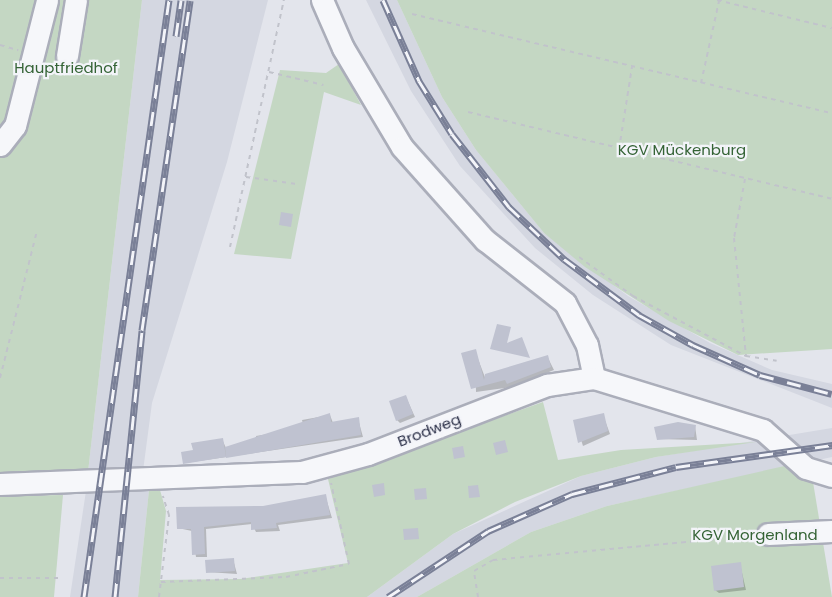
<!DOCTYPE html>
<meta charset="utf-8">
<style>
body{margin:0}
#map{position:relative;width:832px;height:597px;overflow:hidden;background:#e3e5ec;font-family:Poppins,sans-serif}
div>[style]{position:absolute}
.built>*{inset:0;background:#d4d7e1}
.green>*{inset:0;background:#c4d7c3}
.shadow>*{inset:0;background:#0003}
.building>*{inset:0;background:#bfc2d0}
.path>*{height:2px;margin-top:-1px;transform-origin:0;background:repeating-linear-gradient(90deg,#c1c3cb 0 4.5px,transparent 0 9px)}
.roads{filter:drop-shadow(2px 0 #abaeba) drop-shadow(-2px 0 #abaeba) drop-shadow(0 2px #abaeba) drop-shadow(0 -2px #abaeba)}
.minor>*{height:21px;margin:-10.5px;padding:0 10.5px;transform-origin:10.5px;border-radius:10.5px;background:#f6f7fa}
.rail>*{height:7px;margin-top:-3.5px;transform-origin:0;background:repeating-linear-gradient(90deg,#f3f4f9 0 14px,#7a8097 0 28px);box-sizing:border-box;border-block:2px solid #7a8097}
span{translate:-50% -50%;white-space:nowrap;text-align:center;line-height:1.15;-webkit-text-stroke:4.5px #f3f4f9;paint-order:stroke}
.park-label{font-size:15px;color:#346335}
.street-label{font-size:15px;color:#292e46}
</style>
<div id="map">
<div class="built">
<div style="clip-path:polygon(142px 0,268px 0,227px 162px,152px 403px,143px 471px,88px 472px)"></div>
<div style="clip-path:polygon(366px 0,397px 0,442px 97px,476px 150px,544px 233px,628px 296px,710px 343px,772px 370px,832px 384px,832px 408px,671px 345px,593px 295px,535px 248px,460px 166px,411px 91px)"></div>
<div style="clip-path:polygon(832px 428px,832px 457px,607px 506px,531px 532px,417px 597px,367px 597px,453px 534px,581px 476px,656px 457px)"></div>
<div style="clip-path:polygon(149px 490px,138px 597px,70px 597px,86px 491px)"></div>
</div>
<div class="green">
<div style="clip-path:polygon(0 0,142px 0,88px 472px,0 473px)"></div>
<div style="clip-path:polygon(397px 0,832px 0,832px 349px,738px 355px,669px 321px,585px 267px,544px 233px,476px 150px,442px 97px)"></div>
<div style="clip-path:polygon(339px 64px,361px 105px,324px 92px,291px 259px,234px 254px,280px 70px,326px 73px)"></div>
<div style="clip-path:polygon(543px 402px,558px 460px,621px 450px,756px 442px,656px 457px,581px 476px,515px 502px,453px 534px,367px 597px,138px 597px,149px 490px,160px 490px,166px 511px,160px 580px,240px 579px,348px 563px,328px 479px)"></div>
<div style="clip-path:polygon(789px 465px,813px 482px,832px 597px,417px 597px,531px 532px,607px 506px)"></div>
<div style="clip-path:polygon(63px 495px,54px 597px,0 597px,0 496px)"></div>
</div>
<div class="shadow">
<div style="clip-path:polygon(475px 351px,486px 380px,547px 356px,554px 370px,511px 387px,476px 392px)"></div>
<div style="clip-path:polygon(406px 397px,415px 417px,400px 423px,397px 420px)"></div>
<div style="clip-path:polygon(330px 415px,333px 423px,358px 419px,363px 437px,185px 463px,194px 451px,222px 439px,226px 448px,257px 442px,256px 436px,304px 428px,302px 420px)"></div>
<div style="clip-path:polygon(603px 415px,610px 434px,583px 446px,575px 421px)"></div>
<div style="clip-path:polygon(695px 426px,697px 440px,658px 439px)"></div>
<div style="clip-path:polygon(325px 495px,332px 518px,278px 525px,280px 531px,256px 532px,252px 524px,206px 529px,207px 557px,196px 557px,192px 531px,178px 528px)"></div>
<div style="clip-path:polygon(233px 559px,237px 574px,207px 572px)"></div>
<div style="clip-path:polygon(740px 564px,746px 590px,719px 593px,715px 590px)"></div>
</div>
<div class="building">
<div style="clip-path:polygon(281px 212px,293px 214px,291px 227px,279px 225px)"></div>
<div style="clip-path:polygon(497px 324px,511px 327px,507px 343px,522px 337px,530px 358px,490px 349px)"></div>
<div style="clip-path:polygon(476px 349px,484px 380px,485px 374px,548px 355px,551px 367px,507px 384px,505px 380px,471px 389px,461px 353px)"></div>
<div style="clip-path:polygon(406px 395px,413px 414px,396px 421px,389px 401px)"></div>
<div style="clip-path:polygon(330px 413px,331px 422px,359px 417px,361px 435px,226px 458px,225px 447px)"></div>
<div style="clip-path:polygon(604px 413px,608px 431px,578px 443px,573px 420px)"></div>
<div style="clip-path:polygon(678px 422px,696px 425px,694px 437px,657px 440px,654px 427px)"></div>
<div style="clip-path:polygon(223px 438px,226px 457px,183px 464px,181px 452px,193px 450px,191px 443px)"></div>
<div style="clip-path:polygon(505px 440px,508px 452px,496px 455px,493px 443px)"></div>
<div style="clip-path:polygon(463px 446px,465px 457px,454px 459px,452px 448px)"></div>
<div style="clip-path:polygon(384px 483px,385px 495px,374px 497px,372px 485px)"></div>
<div style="clip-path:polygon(478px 485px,480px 497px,469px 498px,468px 486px)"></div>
<div style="clip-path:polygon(426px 488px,427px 499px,415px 500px,414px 489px)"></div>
<div style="clip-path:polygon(326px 494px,330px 515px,276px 523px,277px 528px,251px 530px,251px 522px,204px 527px,205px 554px,192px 555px,191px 529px,177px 529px,176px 507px,263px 506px)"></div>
<div style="clip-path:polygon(418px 528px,419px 539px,404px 540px,403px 529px)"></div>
<div style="clip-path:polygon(234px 558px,235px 571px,206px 573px,205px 560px)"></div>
<div style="clip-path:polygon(741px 562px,744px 587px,714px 591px,711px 566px)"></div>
</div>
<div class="path">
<div style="left:717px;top:0;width:118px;rotate:13.7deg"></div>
<div style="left:412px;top:14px;width:432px;rotate:13.3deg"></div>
<div style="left:0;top:45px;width:19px;rotate:16deg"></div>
<div style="left:269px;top:72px;width:56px;rotate:13.5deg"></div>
<div style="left:701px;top:83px;width:84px;rotate:-77.6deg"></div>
<div style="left:468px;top:112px;width:374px;rotate:13.4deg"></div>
<div style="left:619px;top:149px;width:83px;rotate:-81deg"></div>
<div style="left:246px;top:177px;width:51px;rotate:7.8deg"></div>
<div style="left:745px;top:179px;width:60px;rotate:100.6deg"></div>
<div style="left:734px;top:238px;width:119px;rotate:84.2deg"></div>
<div style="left:746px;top:356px;width:31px;rotate:9deg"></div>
<div style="left:230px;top:247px;width:253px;rotate:-77.7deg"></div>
<div style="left:579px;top:257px;width:67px;rotate:35.8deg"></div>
<div style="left:633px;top:296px;width:128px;rotate:28deg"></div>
<div style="left:0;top:378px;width:152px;rotate:-75.9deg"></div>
<div style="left:0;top:578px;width:63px"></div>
<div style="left:161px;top:582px;width:125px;rotate:-2.3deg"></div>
<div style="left:286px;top:577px;width:64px;rotate:-11.7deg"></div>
<div style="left:349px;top:564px;width:83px;rotate:-102.5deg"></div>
<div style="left:159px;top:597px;width:83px;rotate:-83deg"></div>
<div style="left:169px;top:515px;width:20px;rotate:-108deg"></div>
<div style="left:478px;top:597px;width:26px;rotate:-99deg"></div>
<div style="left:474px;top:571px;width:22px;rotate:-30deg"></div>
<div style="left:493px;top:560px;width:259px;rotate:-5.3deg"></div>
</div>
<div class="roads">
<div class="minor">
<div style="left:322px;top:0;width:52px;rotate:66.4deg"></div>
<div style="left:343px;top:48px;width:115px;rotate:59.2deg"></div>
<div style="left:402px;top:147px;width:125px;rotate:48.3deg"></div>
<div style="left:485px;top:240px;width:102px;rotate:38.2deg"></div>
<div style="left:565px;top:303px;width:47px;rotate:62.4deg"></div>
<div style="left:587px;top:345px;width:34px;rotate:78deg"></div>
<div style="left:67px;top:56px;width:57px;rotate:-80.9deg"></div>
<div style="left:0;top:145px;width:24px;rotate:-52deg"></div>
<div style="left:15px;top:126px;width:130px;rotate:-75.7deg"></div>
<div style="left:0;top:484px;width:302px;rotate:-2.3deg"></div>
<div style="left:302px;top:472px;width:68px;rotate:-15.3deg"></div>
<div style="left:368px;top:454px;width:192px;rotate:-21.1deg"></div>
<div style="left:547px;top:385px;width:48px;rotate:-8.5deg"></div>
<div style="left:594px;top:378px;width:177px;rotate:17.1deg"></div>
<div style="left:763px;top:430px;width:57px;rotate:41.5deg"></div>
<div style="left:806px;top:468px;width:27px;rotate:17deg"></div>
<div style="left:768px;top:534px;width:64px;rotate:-2.7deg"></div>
</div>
</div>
<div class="rail">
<div style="left:383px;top:0;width:89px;rotate:66deg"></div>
<div style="left:419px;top:81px;width:62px;rotate:58.1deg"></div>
<div style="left:452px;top:134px;width:93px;rotate:52deg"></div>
<div style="left:509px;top:207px;width:76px;rotate:43.4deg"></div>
<div style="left:564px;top:259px;width:94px;rotate:36.7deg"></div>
<div style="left:639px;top:315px;width:62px;rotate:29.1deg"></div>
<div style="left:693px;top:345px;width:73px;rotate:24.1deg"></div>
<div style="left:760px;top:375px;width:74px;rotate:14.8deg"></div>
<div style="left:176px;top:36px;width:36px;rotate:-82deg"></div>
<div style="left:84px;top:597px;width:603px;rotate:-81.9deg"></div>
<div style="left:115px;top:597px;width:268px;rotate:-84.2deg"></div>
<div style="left:142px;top:330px;width:333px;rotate:-81.7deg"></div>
<div style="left:388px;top:597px;width:120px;rotate:-33.4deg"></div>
<div style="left:488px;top:531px;width:92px;rotate:-23.8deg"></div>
<div style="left:572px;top:494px;width:107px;rotate:-14.6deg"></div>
<div style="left:676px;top:467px;width:158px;rotate:-8deg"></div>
</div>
<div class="park-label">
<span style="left:66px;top:68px">Hauptfriedhof</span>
<span style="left:682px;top:150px">KGV Mückenburg</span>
<span style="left:755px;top:535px">KGV Morgenland</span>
</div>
<div class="street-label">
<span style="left:429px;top:430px;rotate:-21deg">Brodweg</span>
</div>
</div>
